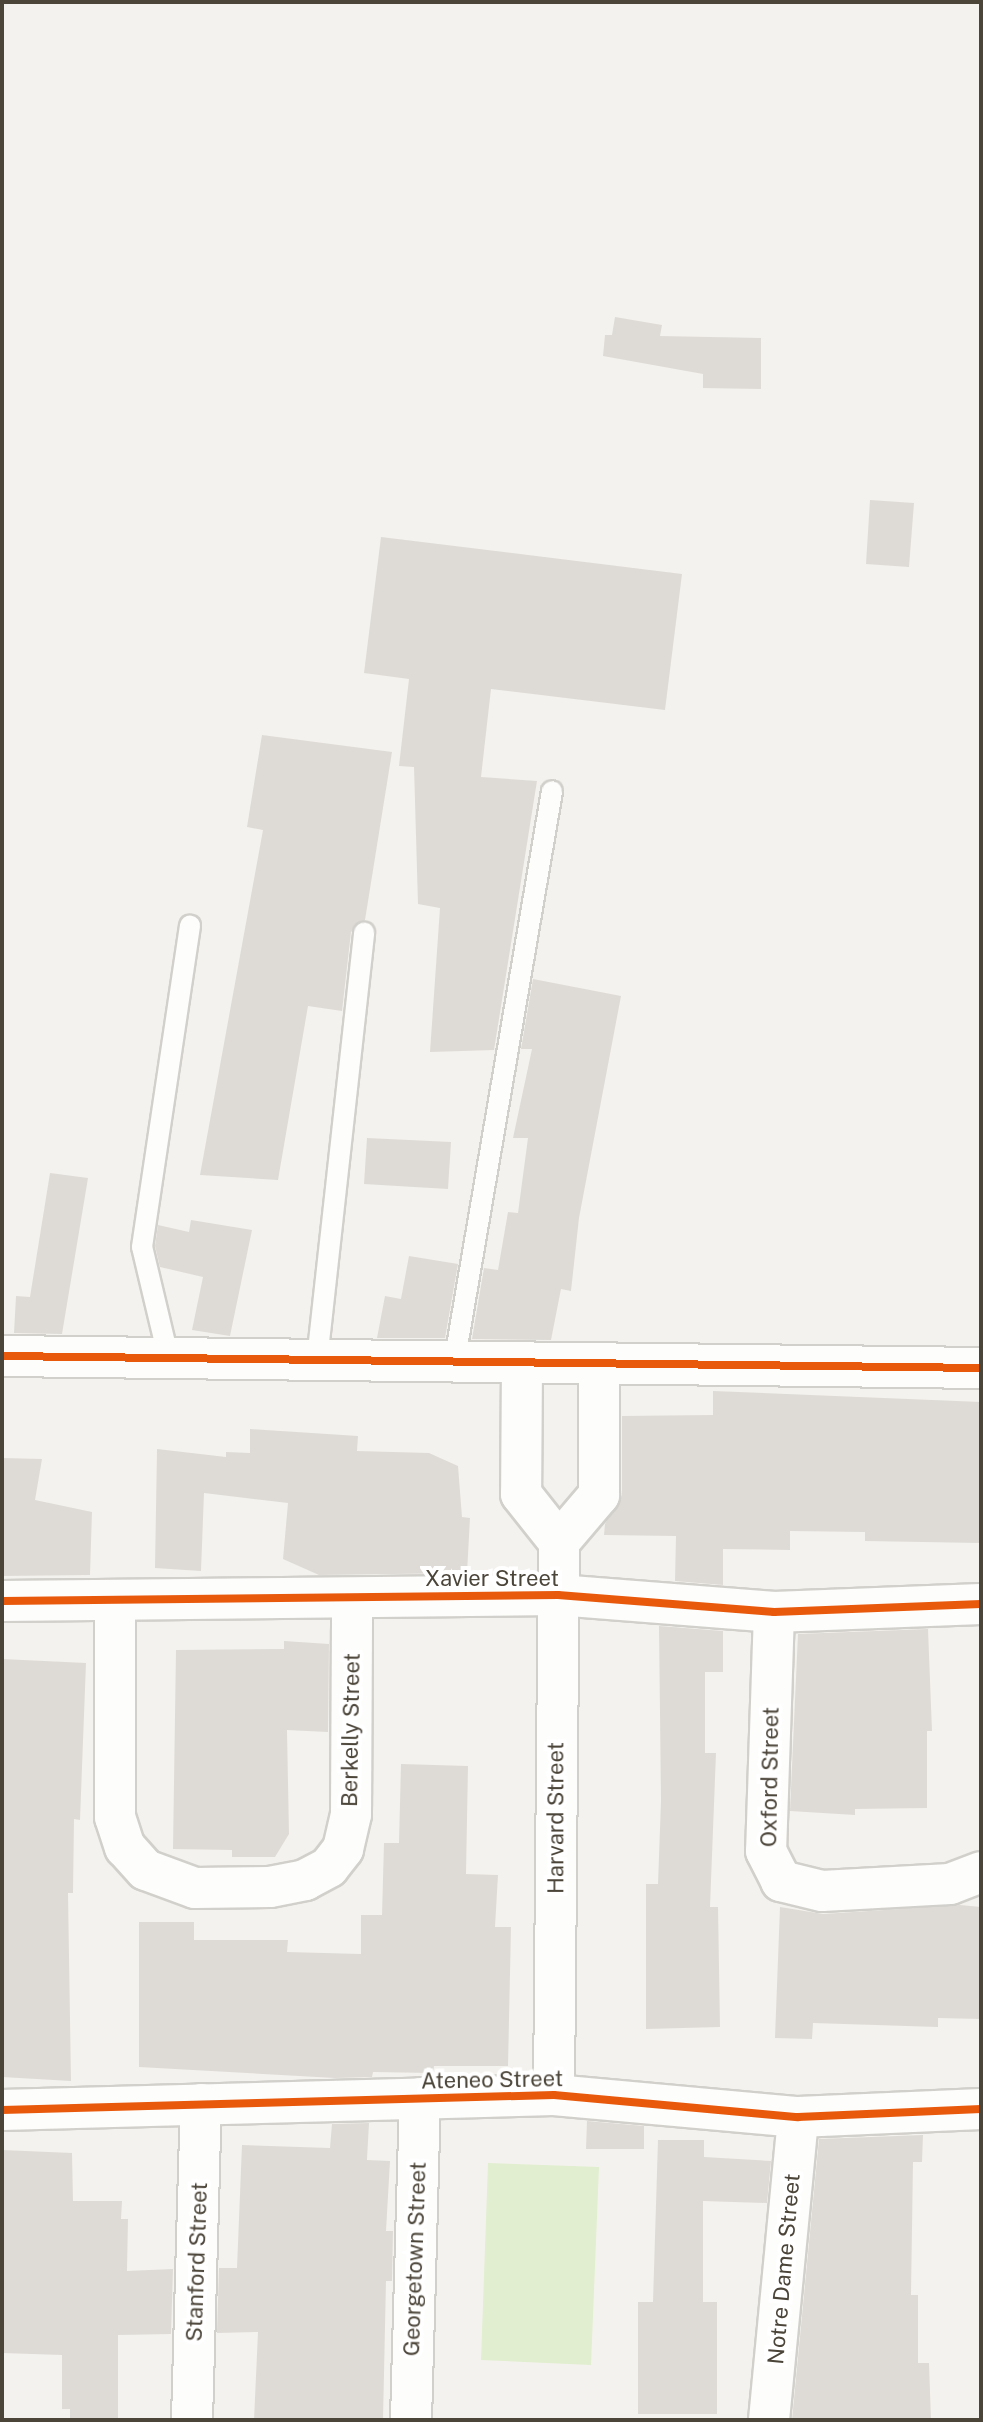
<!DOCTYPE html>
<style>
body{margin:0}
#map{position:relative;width:983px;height:2422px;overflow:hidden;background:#f4f2ee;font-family:"Public Sans",sans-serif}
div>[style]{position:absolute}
.green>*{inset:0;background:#e1eecf}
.building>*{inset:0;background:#dedbd6}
.roads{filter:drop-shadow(2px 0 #d2d0cb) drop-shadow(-2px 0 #d2d0cb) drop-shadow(0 2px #d2d0cb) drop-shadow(0 -2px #d2d0cb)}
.service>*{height:20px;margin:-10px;padding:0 10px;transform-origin:10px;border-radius:10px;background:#fdfdfc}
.minor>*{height:40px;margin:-20px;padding:0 20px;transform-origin:20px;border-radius:20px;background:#fdfdfc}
.cycleway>*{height:8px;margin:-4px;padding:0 4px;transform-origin:4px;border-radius:4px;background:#e8590c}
span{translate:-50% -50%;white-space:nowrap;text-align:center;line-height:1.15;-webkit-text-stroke:8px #fff;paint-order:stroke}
.street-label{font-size:22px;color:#4b4439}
.frame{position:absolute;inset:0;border:4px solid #4b4439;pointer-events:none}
</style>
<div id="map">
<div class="green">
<div style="clip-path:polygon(488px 2163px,599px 2167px,591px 2365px,481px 2360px)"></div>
</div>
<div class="building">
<div style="clip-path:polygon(615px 317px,662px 325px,660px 336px,761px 338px,761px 389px,703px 388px,703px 374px,603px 356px,605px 335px,612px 335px)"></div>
<div style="clip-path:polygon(870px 500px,914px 503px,909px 567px,866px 564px)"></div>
<div style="clip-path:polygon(381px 537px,682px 574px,665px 710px,491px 689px,481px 777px,537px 781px,494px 1050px,430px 1052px,440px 908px,418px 904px,414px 767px,399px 766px,409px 679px,364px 673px)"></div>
<div style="clip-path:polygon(262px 735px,392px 752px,365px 920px,351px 932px,342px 1011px,308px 1006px,278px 1180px,200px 1175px,263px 830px,247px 827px)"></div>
<div style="clip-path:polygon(533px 979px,621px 996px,579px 1218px,571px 1291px,561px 1289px,551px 1340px,472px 1339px,484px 1268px,498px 1270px,508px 1212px,518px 1213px,528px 1138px,513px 1138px,532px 1049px,521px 1049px)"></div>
<div style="clip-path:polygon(367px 1138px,451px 1142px,448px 1189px,364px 1184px)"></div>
<div style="clip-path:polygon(50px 1173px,88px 1178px,62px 1334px,14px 1333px,16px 1296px,30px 1297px)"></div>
<div style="clip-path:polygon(191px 1220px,252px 1230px,230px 1336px,192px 1330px,203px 1277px,160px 1267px,155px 1246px,158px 1225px,189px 1232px)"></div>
<div style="clip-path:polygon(409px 1256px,458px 1264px,445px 1338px,377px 1338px,385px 1296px,401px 1299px)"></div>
<div style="clip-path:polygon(713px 1391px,981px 1402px,981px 1543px,865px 1541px,865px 1532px,790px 1531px,790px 1550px,723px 1549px,723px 1585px,675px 1581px,676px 1536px,604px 1535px,605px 1524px,622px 1495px,622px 1416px,713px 1415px)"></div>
<div style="clip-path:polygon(250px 1429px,358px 1436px,357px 1451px,429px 1453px,458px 1466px,462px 1517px,470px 1518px,467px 1573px,319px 1575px,283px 1559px,288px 1503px,204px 1493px,201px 1571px,155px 1568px,157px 1449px,226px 1457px,226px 1452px,250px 1453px)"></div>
<div style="clip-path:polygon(2px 1458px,42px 1459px,35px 1500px,92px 1512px,90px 1575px,2px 1576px)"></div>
<div style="clip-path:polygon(659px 1626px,723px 1631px,723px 1672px,705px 1672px,705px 1753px,716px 1753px,710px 1907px,718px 1907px,720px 2027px,646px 2029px,646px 1884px,658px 1884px,661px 1801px)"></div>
<div style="clip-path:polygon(928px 1629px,932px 1731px,927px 1731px,927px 1808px,855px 1809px,855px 1815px,790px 1811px,798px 1634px)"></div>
<div style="clip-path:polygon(284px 1641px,329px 1644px,328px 1732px,287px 1730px,289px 1834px,275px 1857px,232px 1857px,232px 1850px,173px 1849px,176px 1650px,284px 1649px)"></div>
<div style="clip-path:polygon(2px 1659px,86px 1663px,80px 1820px,74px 1819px,73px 1893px,68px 1893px,71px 2081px,2px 2077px)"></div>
<div style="clip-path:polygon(401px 1764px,468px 1766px,466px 1874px,498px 1875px,495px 1927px,511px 1927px,508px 2066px,434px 2066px,433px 2073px,373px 2072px,372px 2077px,335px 2078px,139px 2067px,139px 1922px,194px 1922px,194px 1940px,288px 1940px,287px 1952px,361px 1954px,361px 1915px,382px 1915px,384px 1843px,399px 1843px)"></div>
<div style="clip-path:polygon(960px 1905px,981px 1907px,981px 2019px,938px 2018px,938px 2027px,813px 2023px,812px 2039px,775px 2038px,780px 1907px,823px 1914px)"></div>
<div style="clip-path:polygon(587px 2121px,644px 2126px,644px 2149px,586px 2149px)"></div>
<div style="clip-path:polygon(369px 2123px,367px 2160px,390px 2161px,386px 2231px,393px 2231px,392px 2281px,386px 2281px,383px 2420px,254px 2420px,258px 2332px,217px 2333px,219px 2268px,237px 2268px,242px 2145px,330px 2148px,332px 2124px)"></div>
<div style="clip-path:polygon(923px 2135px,922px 2162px,913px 2162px,911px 2295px,918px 2295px,918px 2363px,929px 2363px,931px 2420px,792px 2420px,819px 2139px)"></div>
<div style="clip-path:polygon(658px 2140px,704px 2140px,704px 2157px,771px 2161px,767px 2203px,703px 2201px,703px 2302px,717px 2302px,717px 2414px,638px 2414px,638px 2302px,653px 2302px)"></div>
<div style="clip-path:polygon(2px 2150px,72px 2153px,73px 2201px,122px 2201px,121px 2219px,128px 2219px,127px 2271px,173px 2269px,171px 2334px,118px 2335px,118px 2420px,70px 2420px,70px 2409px,62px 2409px,62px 2355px,2px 2353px)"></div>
</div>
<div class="roads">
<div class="service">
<div style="left:169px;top:1360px;width:116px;rotate:-103.4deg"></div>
<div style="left:142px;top:1247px;width:325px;rotate:-81.5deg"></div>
<div style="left:317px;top:1360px;width:430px;rotate:-83.7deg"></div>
<div style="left:454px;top:1364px;width:581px;rotate:-80.29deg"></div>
</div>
<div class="minor">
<div style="left:2px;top:1356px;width:979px;rotate:0.7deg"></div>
<div style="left:522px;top:1364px;width:130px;rotate:90.4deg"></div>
<div style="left:521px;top:1494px;width:61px;rotate:51.6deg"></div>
<div style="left:559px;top:1542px;width:553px;rotate:90.52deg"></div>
<div style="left:559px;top:1542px;width:62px;rotate:-49.6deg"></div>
<div style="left:599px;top:1495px;width:130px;rotate:-90deg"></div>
<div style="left:115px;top:1600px;width:217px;rotate:90deg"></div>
<div style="left:115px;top:1817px;width:32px;rotate:72deg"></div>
<div style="left:125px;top:1847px;width:31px;rotate:48deg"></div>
<div style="left:146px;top:1870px;width:52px;rotate:20.2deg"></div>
<div style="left:195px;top:1888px;width:75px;rotate:-0.8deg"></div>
<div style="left:270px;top:1887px;width:36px;rotate:-11deg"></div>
<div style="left:305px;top:1880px;width:27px;rotate:-28deg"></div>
<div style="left:329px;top:1867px;width:23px;rotate:-52deg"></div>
<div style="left:343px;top:1849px;width:36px;rotate:-77deg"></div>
<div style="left:351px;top:1814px;width:216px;rotate:-89.7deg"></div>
<div style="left:2px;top:1601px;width:556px;rotate:-0.62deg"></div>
<div style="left:558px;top:1595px;width:217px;rotate:4.5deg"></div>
<div style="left:774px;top:1612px;width:207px;rotate:-2.2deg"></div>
<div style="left:774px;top:1612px;width:239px;rotate:91.9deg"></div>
<div style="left:766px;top:1851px;width:34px;rotate:63deg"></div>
<div style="left:781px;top:1881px;width:42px;rotate:13.7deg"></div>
<div style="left:822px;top:1891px;width:128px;rotate:-3.1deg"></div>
<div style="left:950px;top:1884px;width:33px;rotate:-21deg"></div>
<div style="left:2px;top:2110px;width:552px;rotate:-1.56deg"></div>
<div style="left:554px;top:2095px;width:245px;rotate:5.2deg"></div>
<div style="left:798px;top:2117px;width:183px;rotate:-2.5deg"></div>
<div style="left:192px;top:2420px;width:316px;rotate:-88.4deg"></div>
<div style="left:411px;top:2420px;width:322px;rotate:-88.4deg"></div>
<div style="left:769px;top:2420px;width:304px;rotate:-84.5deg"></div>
</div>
</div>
<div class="cycleway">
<div style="left:2px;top:1356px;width:979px;rotate:0.7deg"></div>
<div style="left:2px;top:1601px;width:556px;rotate:-0.62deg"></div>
<div style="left:558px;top:1595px;width:217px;rotate:4.5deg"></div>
<div style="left:774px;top:1612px;width:207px;rotate:-2.2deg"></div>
<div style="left:2px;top:2110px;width:552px;rotate:-1.56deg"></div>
<div style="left:554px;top:2095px;width:245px;rotate:5.2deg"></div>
<div style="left:798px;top:2117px;width:183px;rotate:-2.5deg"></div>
</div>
<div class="street-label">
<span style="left:492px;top:1579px">Xavier Street</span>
<span style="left:351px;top:1730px;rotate:-89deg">Berkelly Street</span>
<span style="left:770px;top:1777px;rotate:-89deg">Oxford Street</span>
<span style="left:556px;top:1818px;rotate:-90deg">Harvard Street</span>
<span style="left:492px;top:2080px;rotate:-1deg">Ateneo Street</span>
<span style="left:415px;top:2259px;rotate:-88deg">Georgetown Street</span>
<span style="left:197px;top:2262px;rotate:-88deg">Stanford Street</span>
<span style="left:784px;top:2269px;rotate:-85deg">Notre Dame Street</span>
</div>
<div class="frame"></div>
</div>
